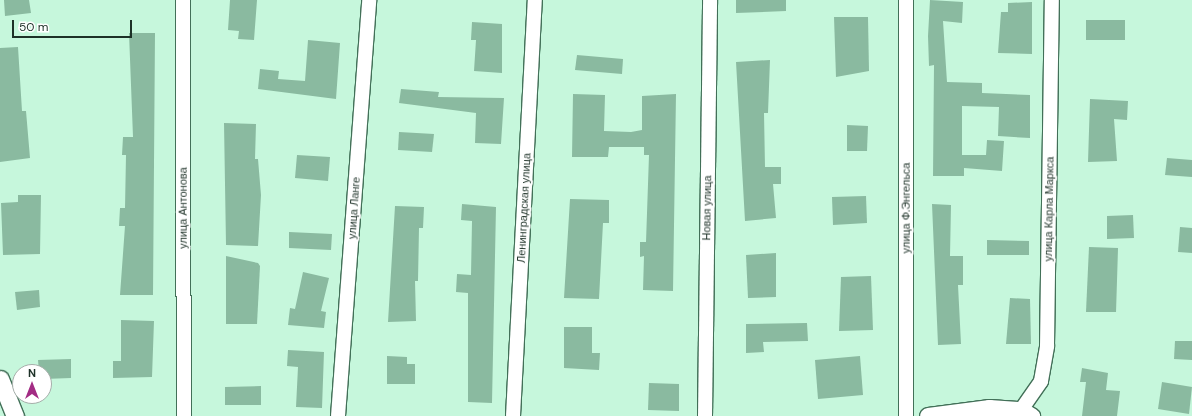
<!DOCTYPE html>
<meta charset="utf-8">
<style>
body{margin:0}
#map{position:relative;width:1192px;height:416px;overflow:hidden;background:#c6f7dc;font-family:"DM Sans",sans-serif}
div>[style]{position:absolute}
.building>*{inset:0;background:#8abaa0}
.roads{filter:drop-shadow(1px 0 #427058) drop-shadow(-1px 0 #427058) drop-shadow(0 1px #427058) drop-shadow(0 -1px #427058)}
.minor>*{height:14px;margin:-7px;padding:0 7px;transform-origin:7px;border-radius:7px;background:#fff}
.tertiary>*{height:17px;margin:-8.5px;padding:0 8.5px;transform-origin:8.5px;border-radius:8.5px;background:#fff}
span{translate:-50% -50%;white-space:nowrap;text-align:center;line-height:1.15;-webkit-text-stroke:3.5px #fff;paint-order:stroke}
.street-label{font-size:11px;color:#1d3127}
.north{position:absolute;left:12px;top:364px;width:40px;height:40px;box-sizing:border-box;background:#fff;border:1px solid #a5ada9;border-radius:50%;rotate:0deg;font-size:11px;font-weight:700;line-height:16px;text-align:center;color:#1d3127}
.north::after{content:'';display:block;margin:auto;width:14px;height:18px;background:#a32c84;clip-path:polygon(50% 0,100% 100%,50% 72%,0 100%)}
.scale{position:absolute;left:12px;top:20px;width:120px;height:18px;box-sizing:border-box;border:2px solid #1d3127;border-top:0;padding-left:5px;font-size:12px;line-height:14px;white-space:nowrap;color:#1d3127;-webkit-text-stroke:3px #fff;paint-order:stroke}
</style>
<div id="map">
<div class="building">
<div style="clip-path:polygon(4px 0,29px 0,31px 13px,5px 16px)"></div>
<div style="clip-path:polygon(230px 0,257px 0,254px 40px,238px 39px,239px 31px,228px 30px)"></div>
<div style="clip-path:polygon(736px 0,786px 0,786px 11px,736px 13px)"></div>
<div style="clip-path:polygon(930px 0,963px 2px,962px 23px,943px 21px,947px 82px,982px 83px,982px 93px,1030px 95px,1030px 138px,998px 136px,999px 107px,962px 106px,962px 155px,986px 155px,987px 140px,1004px 141px,1002px 171px,964px 168px,964px 176px,933px 176px,934px 65px,929px 66px,928px 36px)"></div>
<div style="clip-path:polygon(1032px 2px,1032px 54px,998px 53px,1001px 12px,1008px 12px,1008px 3px)"></div>
<div style="clip-path:polygon(834px 17px,868px 17px,869px 71px,836px 77px)"></div>
<div style="clip-path:polygon(1086px 20px,1125px 20px,1125px 40px,1086px 40px)"></div>
<div style="clip-path:polygon(472px 22px,502px 24px,502px 73px,474px 71px,476px 40px,471px 40px)"></div>
<div style="clip-path:polygon(129px 33px,155px 33px,153px 295px,120px 295px,125px 226px,119px 226px,120px 208px,125px 208px,126px 155px,122px 155px,123px 137px,133px 137px)"></div>
<div style="clip-path:polygon(308px 40px,340px 43px,336px 99px,258px 89px,260px 69px,279px 71px,278px 79px,305px 81px)"></div>
<div style="clip-path:polygon(18px 47px,22px 111px,26px 111px,30px 158px,0 162px,0 48px)"></div>
<div style="clip-path:polygon(577px 55px,623px 59px,622px 74px,575px 70px)"></div>
<div style="clip-path:polygon(770px 60px,768px 113px,764px 113px,765px 167px,781px 167px,781px 184px,773px 184px,776px 218px,745px 221px,736px 62px)"></div>
<div style="clip-path:polygon(401px 89px,439px 92px,438px 97px,504px 98px,501px 144px,475px 143px,476px 113px,399px 103px)"></div>
<div style="clip-path:polygon(573px 94px,605px 95px,604px 131px,631px 132px,642px 130px,642px 96px,676px 94px,673px 291px,643px 290px,644px 256px,640px 257px,640px 242px,646px 242px,649px 155px,644px 155px,644px 147px,609px 147px,608px 157px,572px 157px)"></div>
<div style="clip-path:polygon(1090px 99px,1128px 101px,1127px 120px,1114px 119px,1117px 161px,1088px 162px)"></div>
<div style="clip-path:polygon(224px 123px,256px 124px,255px 159px,258px 159px,261px 195px,258px 246px,226px 245px)"></div>
<div style="clip-path:polygon(847px 125px,868px 126px,867px 151px,847px 151px)"></div>
<div style="clip-path:polygon(399px 132px,434px 134px,432px 152px,398px 150px)"></div>
<div style="clip-path:polygon(297px 155px,330px 157px,328px 181px,295px 178px)"></div>
<div style="clip-path:polygon(1167px 158px,1192px 160px,1192px 177px,1165px 175px)"></div>
<div style="clip-path:polygon(18px 195px,41px 195px,40px 254px,3px 255px,1px 203px,18px 202px)"></div>
<div style="clip-path:polygon(866px 196px,867px 223px,833px 225px,832px 197px)"></div>
<div style="clip-path:polygon(570px 199px,609px 200px,609px 223px,603px 223px,599px 299px,564px 298px)"></div>
<div style="clip-path:polygon(462px 204px,496px 207px,492px 403px,468px 402px,468px 293px,456px 292px,457px 274px,471px 275px,472px 221px,461px 220px)"></div>
<div style="clip-path:polygon(932px 204px,951px 205px,950px 256px,963px 256px,963px 285px,958px 285px,961px 344px,938px 345px)"></div>
<div style="clip-path:polygon(395px 206px,424px 207px,423px 228px,419px 228px,418px 281px,415px 281px,416px 321px,388px 322px)"></div>
<div style="clip-path:polygon(1133px 215px,1134px 238px,1107px 239px,1107px 216px)"></div>
<div style="clip-path:polygon(1180px 227px,1192px 228px,1192px 253px,1178px 252px)"></div>
<div style="clip-path:polygon(289px 232px,332px 234px,331px 250px,289px 248px)"></div>
<div style="clip-path:polygon(987px 240px,1029px 241px,1029px 255px,987px 255px)"></div>
<div style="clip-path:polygon(1089px 247px,1118px 248px,1116px 312px,1086px 312px)"></div>
<div style="clip-path:polygon(776px 253px,776px 297px,748px 298px,746px 255px)"></div>
<div style="clip-path:polygon(226px 256px,258px 263px,260px 266px,257px 324px,226px 324px)"></div>
<div style="clip-path:polygon(303px 272px,329px 278px,321px 311px,326px 312px,324px 328px,288px 325px,290px 308px,295px 309px)"></div>
<div style="clip-path:polygon(871px 276px,873px 330px,839px 331px,841px 277px)"></div>
<div style="clip-path:polygon(39px 290px,40px 307px,17px 310px,15px 292px)"></div>
<div style="clip-path:polygon(1010px 298px,1030px 299px,1031px 344px,1006px 344px)"></div>
<div style="clip-path:polygon(121px 320px,154px 321px,152px 377px,113px 378px,113px 361px,121px 361px)"></div>
<div style="clip-path:polygon(807px 323px,808px 341px,763px 342px,764px 352px,746px 353px,746px 324px)"></div>
<div style="clip-path:polygon(564px 327px,592px 327px,592px 353px,600px 353px,599px 370px,564px 368px)"></div>
<div style="clip-path:polygon(1175px 341px,1192px 341px,1192px 360px,1174px 359px)"></div>
<div style="clip-path:polygon(288px 350px,324px 352px,322px 408px,296px 407px,298px 367px,287px 366px)"></div>
<div style="clip-path:polygon(387px 356px,407px 357px,407px 364px,415px 364px,415px 384px,387px 384px)"></div>
<div style="clip-path:polygon(860px 356px,863px 395px,818px 399px,815px 360px)"></div>
<div style="clip-path:polygon(71px 359px,71px 378px,44px 379px,44px 372px,39px 372px,38px 360px)"></div>
<div style="clip-path:polygon(1082px 368px,1108px 373px,1106px 390px,1120px 391px,1117px 416px,1082px 416px,1086px 382px,1080px 382px)"></div>
<div style="clip-path:polygon(1162px 382px,1192px 387px,1189px 414px,1158px 409px)"></div>
<div style="clip-path:polygon(649px 383px,679px 384px,679px 411px,648px 410px)"></div>
<div style="clip-path:polygon(261px 386px,261px 405px,225px 405px,225px 387px)"></div>
</div>
<div class="roads">
<div class="minor">
<div style="left:183px;top:0;width:416px;rotate:89.9deg"></div>
<div style="left:1021px;top:410px;width:35px;rotate:-55deg"></div>
<div style="left:1041px;top:381px;width:36px;rotate:-80deg"></div>
<div style="left:1047px;top:346px;width:346px;rotate:-89.2deg"></div>
<div style="left:338px;top:416px;width:417px;rotate:-85.7deg"></div>
<div style="left:513px;top:416px;width:417px;rotate:-87deg"></div>
<div style="left:705px;top:416px;width:416px;rotate:-89.3deg"></div>
<div style="left:906px;top:416px;width:416px;rotate:-90deg"></div>
</div>
<div class="tertiary">
<div style="left:0;top:379px;width:40px;rotate:68deg"></div>
<div style="left:928px;top:416px;width:62px;rotate:-7.5deg"></div>
<div style="left:989px;top:408px;width:32px;rotate:4deg"></div>
<div style="left:1021px;top:410px;width:12px;rotate:31deg"></div>
</div>
</div>
<div class="street-label">
<span style="left:183px;top:208px;rotate:-90deg">улица Антонова</span>
<span style="left:354px;top:208px;rotate:-86deg">улица Ланге</span>
<span style="left:524px;top:208px;rotate:-87deg">Ленинградская улица</span>
<span style="left:707px;top:208px;rotate:-89deg">Новая улица</span>
<span style="left:906px;top:208px;rotate:-90deg">улица Ф.Энгельса</span>
<span style="left:1049px;top:209px;rotate:-89deg">улица Карла Маркса</span>
</div>
<div class="north">N</div>
<div class="scale">50 m</div>
</div>
